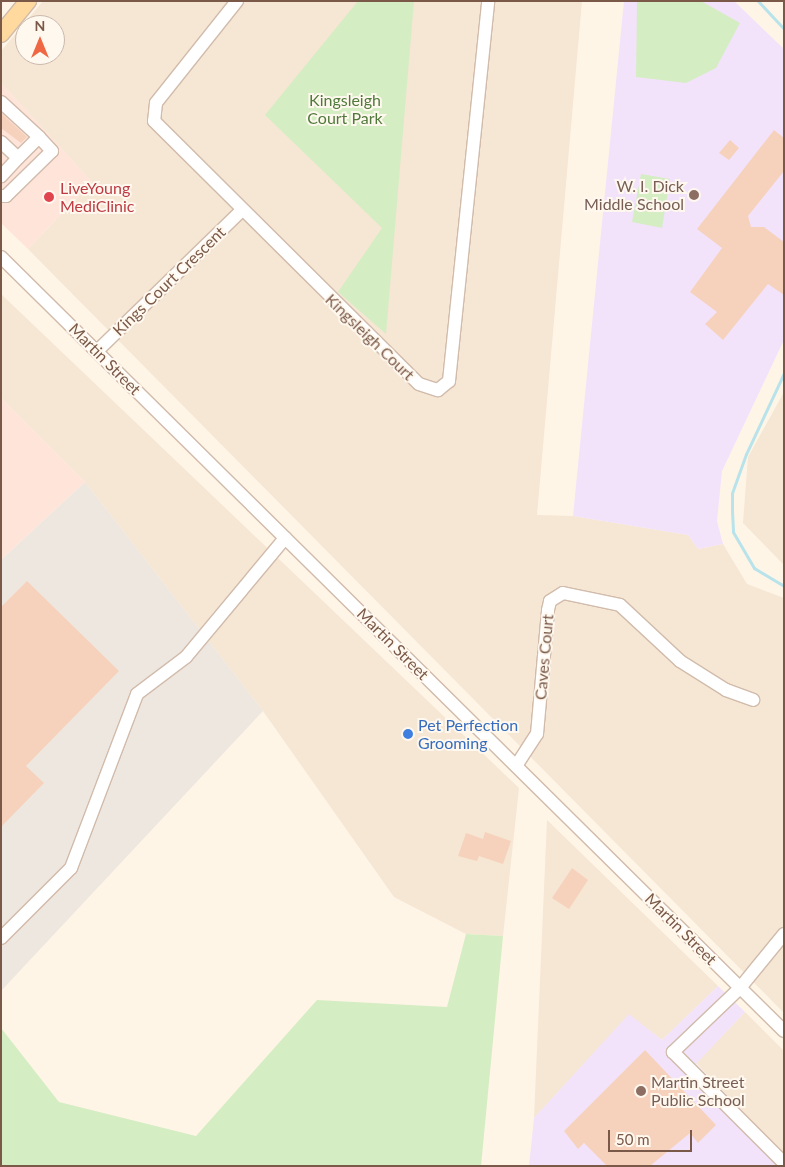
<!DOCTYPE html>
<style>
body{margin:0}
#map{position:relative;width:785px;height:1167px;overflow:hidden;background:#fef5e7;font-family:Lato,sans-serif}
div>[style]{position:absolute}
.residential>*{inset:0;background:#f6e6d4}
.commercial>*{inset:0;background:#ffe4da}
.industrial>*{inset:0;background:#eee7e0}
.education>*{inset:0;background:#f2e3fb}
.green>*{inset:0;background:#d5edc3}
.stream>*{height:3px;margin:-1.5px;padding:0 1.5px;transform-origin:1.5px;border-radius:1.5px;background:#b9e3ea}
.building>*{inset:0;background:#f6d2bc}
.roads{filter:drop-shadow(1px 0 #d1bbab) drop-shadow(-1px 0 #d1bbab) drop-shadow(0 1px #d1bbab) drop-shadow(0 -1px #d1bbab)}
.minor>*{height:12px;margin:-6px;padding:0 6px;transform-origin:6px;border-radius:6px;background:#fff}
.major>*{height:16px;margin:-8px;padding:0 8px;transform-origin:8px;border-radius:8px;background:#ffd99d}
.dots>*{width:14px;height:14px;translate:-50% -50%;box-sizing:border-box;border:2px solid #fff8ef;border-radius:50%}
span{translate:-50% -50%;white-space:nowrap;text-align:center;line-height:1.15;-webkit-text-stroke:4px #fff8ef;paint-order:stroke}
.park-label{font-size:16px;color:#507a3c}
.education-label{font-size:16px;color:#785e54}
.right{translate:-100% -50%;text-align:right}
.left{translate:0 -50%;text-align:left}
.health-label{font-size:16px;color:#be3a42}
.street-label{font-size:16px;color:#7a5948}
.shop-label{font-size:16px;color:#366cbe}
.frame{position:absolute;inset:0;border:2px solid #7a5948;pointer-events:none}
.north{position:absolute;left:15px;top:15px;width:50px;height:50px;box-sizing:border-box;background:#fff8ef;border:1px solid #cab8ac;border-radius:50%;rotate:0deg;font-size:14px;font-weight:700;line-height:20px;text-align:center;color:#7a5948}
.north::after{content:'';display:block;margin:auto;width:18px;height:22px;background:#f06743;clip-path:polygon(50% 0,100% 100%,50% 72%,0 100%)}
.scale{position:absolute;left:608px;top:1130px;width:84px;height:22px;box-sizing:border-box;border:2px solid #7a5948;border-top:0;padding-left:6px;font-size:15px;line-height:18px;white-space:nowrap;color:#7a5948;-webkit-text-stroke:4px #fff8ef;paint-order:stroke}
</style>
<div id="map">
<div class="residential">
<div style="clip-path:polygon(evenodd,43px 1px,582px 1px,537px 515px,573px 516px,688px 535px,698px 549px,723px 544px,747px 584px,784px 598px,784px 1013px,28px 249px,92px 182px,1px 83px,1px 51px,43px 1px,25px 25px,55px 25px,55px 55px,25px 55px,25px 25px)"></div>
<div style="clip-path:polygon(1px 294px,519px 788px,503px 936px,466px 934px,394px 897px,263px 711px,85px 482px,1px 398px)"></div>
<div style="clip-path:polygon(784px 392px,784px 565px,743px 523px,748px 457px)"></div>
<div style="clip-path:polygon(547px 820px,718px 986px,662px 1040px,629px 1015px,534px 1118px)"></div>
<div style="clip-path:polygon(745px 1012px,784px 1051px,784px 1154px,696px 1063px)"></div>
</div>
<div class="commercial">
<div style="clip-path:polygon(1px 83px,92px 182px,28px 249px,1px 223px)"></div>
<div style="clip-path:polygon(1px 398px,85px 482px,1px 560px)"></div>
</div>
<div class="industrial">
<div style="clip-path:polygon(85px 482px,263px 711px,1px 991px,1px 560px)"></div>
</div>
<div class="education">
<div style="clip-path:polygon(624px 1px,734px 1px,784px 49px,784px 340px,722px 471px,717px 521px,723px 544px,698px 549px,688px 535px,573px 516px)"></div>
<div style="clip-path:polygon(718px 986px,745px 1012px,696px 1064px,784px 1154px,784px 1166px,529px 1166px,534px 1118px,629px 1014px,662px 1040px)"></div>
</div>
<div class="green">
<div style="clip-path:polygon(358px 1px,414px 1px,386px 334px,338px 292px,382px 228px,265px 115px)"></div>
<div style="clip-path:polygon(637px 1px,701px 1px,740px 23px,716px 68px,686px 83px,636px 77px)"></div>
<div style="clip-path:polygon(641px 174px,670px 179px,662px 228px,632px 222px)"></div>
<div style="clip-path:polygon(466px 934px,503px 936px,481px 1166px,1px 1166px,1px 1028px,59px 1102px,196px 1136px,317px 1000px,447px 1007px)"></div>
</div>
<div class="stream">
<div style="left:758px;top:1px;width:38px;rotate:47deg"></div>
<div style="left:784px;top:373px;width:89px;rotate:115.1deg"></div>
<div style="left:746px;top:454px;width:41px;rotate:109.7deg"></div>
<div style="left:732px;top:493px;width:18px;rotate:90deg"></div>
<div style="left:732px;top:511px;width:21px;rotate:87deg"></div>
<div style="left:733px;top:532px;width:42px;rotate:59.7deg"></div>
<div style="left:754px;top:568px;width:35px;rotate:31deg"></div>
</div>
<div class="building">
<div style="clip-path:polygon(1px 113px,27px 137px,21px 143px,1px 128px)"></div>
<div style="clip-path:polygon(774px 130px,784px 138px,784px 171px,748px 216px,751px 227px,764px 227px,784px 242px,784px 295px,768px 284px,723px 340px,705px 324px,717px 312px,690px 292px,722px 248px,697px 229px)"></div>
<div style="clip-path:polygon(730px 140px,739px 148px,729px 160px,719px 153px)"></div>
<div style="clip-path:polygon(27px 581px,119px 671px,26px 766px,44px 783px,1px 827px,1px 607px)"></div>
<div style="clip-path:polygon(485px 832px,511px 841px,503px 864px,479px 856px,477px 861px,458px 856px,466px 833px,483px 839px)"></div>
<div style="clip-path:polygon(572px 868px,588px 880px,569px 909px,552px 898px)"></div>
<div style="clip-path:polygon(645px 1050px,716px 1125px,698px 1143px,690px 1133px,650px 1166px,607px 1166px,584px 1143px,578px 1149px,564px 1131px)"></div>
</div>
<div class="roads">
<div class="minor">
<div style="left:237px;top:1px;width:130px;rotate:128.5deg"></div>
<div style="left:156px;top:103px;width:18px;rotate:96deg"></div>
<div style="left:154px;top:121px;width:373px;rotate:44.8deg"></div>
<div style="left:419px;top:384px;width:20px;rotate:18deg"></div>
<div style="left:438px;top:390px;width:14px;rotate:-39deg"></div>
<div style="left:449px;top:381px;width:382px;rotate:-84.1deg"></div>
<div style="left:1px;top:102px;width:52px;rotate:42.6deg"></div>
<div style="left:39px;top:137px;width:30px;rotate:135deg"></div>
<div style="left:1px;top:142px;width:23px;rotate:43deg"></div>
<div style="left:18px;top:158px;width:25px;rotate:133deg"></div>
<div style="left:1px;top:196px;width:5px"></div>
<div style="left:6px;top:196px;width:64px;rotate:-44.4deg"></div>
<div style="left:52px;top:151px;width:19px;rotate:-133deg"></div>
<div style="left:1px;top:257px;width:1101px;rotate:44.67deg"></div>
<div style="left:97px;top:351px;width:201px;rotate:-44.2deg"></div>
<div style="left:516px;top:766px;width:38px;rotate:-57deg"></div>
<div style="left:537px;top:734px;width:124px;rotate:-84.9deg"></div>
<div style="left:548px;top:610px;width:9px;rotate:-77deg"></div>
<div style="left:550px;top:601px;width:15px;rotate:-32deg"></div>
<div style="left:563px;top:593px;width:58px;rotate:11.9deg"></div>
<div style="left:620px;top:605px;width:82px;rotate:43deg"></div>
<div style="left:680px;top:661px;width:54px;rotate:32.2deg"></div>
<div style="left:726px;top:690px;width:29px;rotate:20deg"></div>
<div style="left:784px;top:934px;width:70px;rotate:129.2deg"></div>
<div style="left:740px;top:988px;width:93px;rotate:136.3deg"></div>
<div style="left:673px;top:1052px;width:157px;rotate:45deg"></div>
<div style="left:1px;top:938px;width:99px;rotate:-45deg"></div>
<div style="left:71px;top:868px;width:186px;rotate:-69.2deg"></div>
<div style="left:137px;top:694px;width:61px;rotate:-37.1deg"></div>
<div style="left:186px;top:657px;width:155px;rotate:-50.2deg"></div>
</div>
<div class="major">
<div style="left:1px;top:34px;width:43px;rotate:-50.7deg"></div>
</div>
</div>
<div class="dots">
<div style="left:694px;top:195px;background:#8d6e63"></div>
<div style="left:49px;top:197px;background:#e0444e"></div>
<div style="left:408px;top:734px;background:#3f7fe0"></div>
<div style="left:641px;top:1091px;background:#8d6e63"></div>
</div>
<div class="park-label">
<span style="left:345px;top:109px">Kingsleigh<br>Court Park</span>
</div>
<div class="education-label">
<span class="right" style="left:684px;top:195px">W. I. Dick<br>Middle School</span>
<span class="left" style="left:651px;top:1091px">Martin Street<br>Public School</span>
</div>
<div class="health-label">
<span class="left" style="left:60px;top:197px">LiveYoung<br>MediClinic</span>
</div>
<div class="street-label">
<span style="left:169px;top:281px;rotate:-44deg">Kings Court Crescent</span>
<span style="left:370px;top:337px;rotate:44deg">Kingsleigh Court</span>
<span style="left:105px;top:359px;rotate:45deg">Martin Street</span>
<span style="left:393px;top:644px;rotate:45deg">Martin Street</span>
<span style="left:544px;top:657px;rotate:-85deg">Caves Court</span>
<span style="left:681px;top:929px;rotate:45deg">Martin Street</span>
</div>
<div class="shop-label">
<span class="left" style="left:418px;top:734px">Pet Perfection<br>Grooming</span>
</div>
<div class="frame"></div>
<div class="north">N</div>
<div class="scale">50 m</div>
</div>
